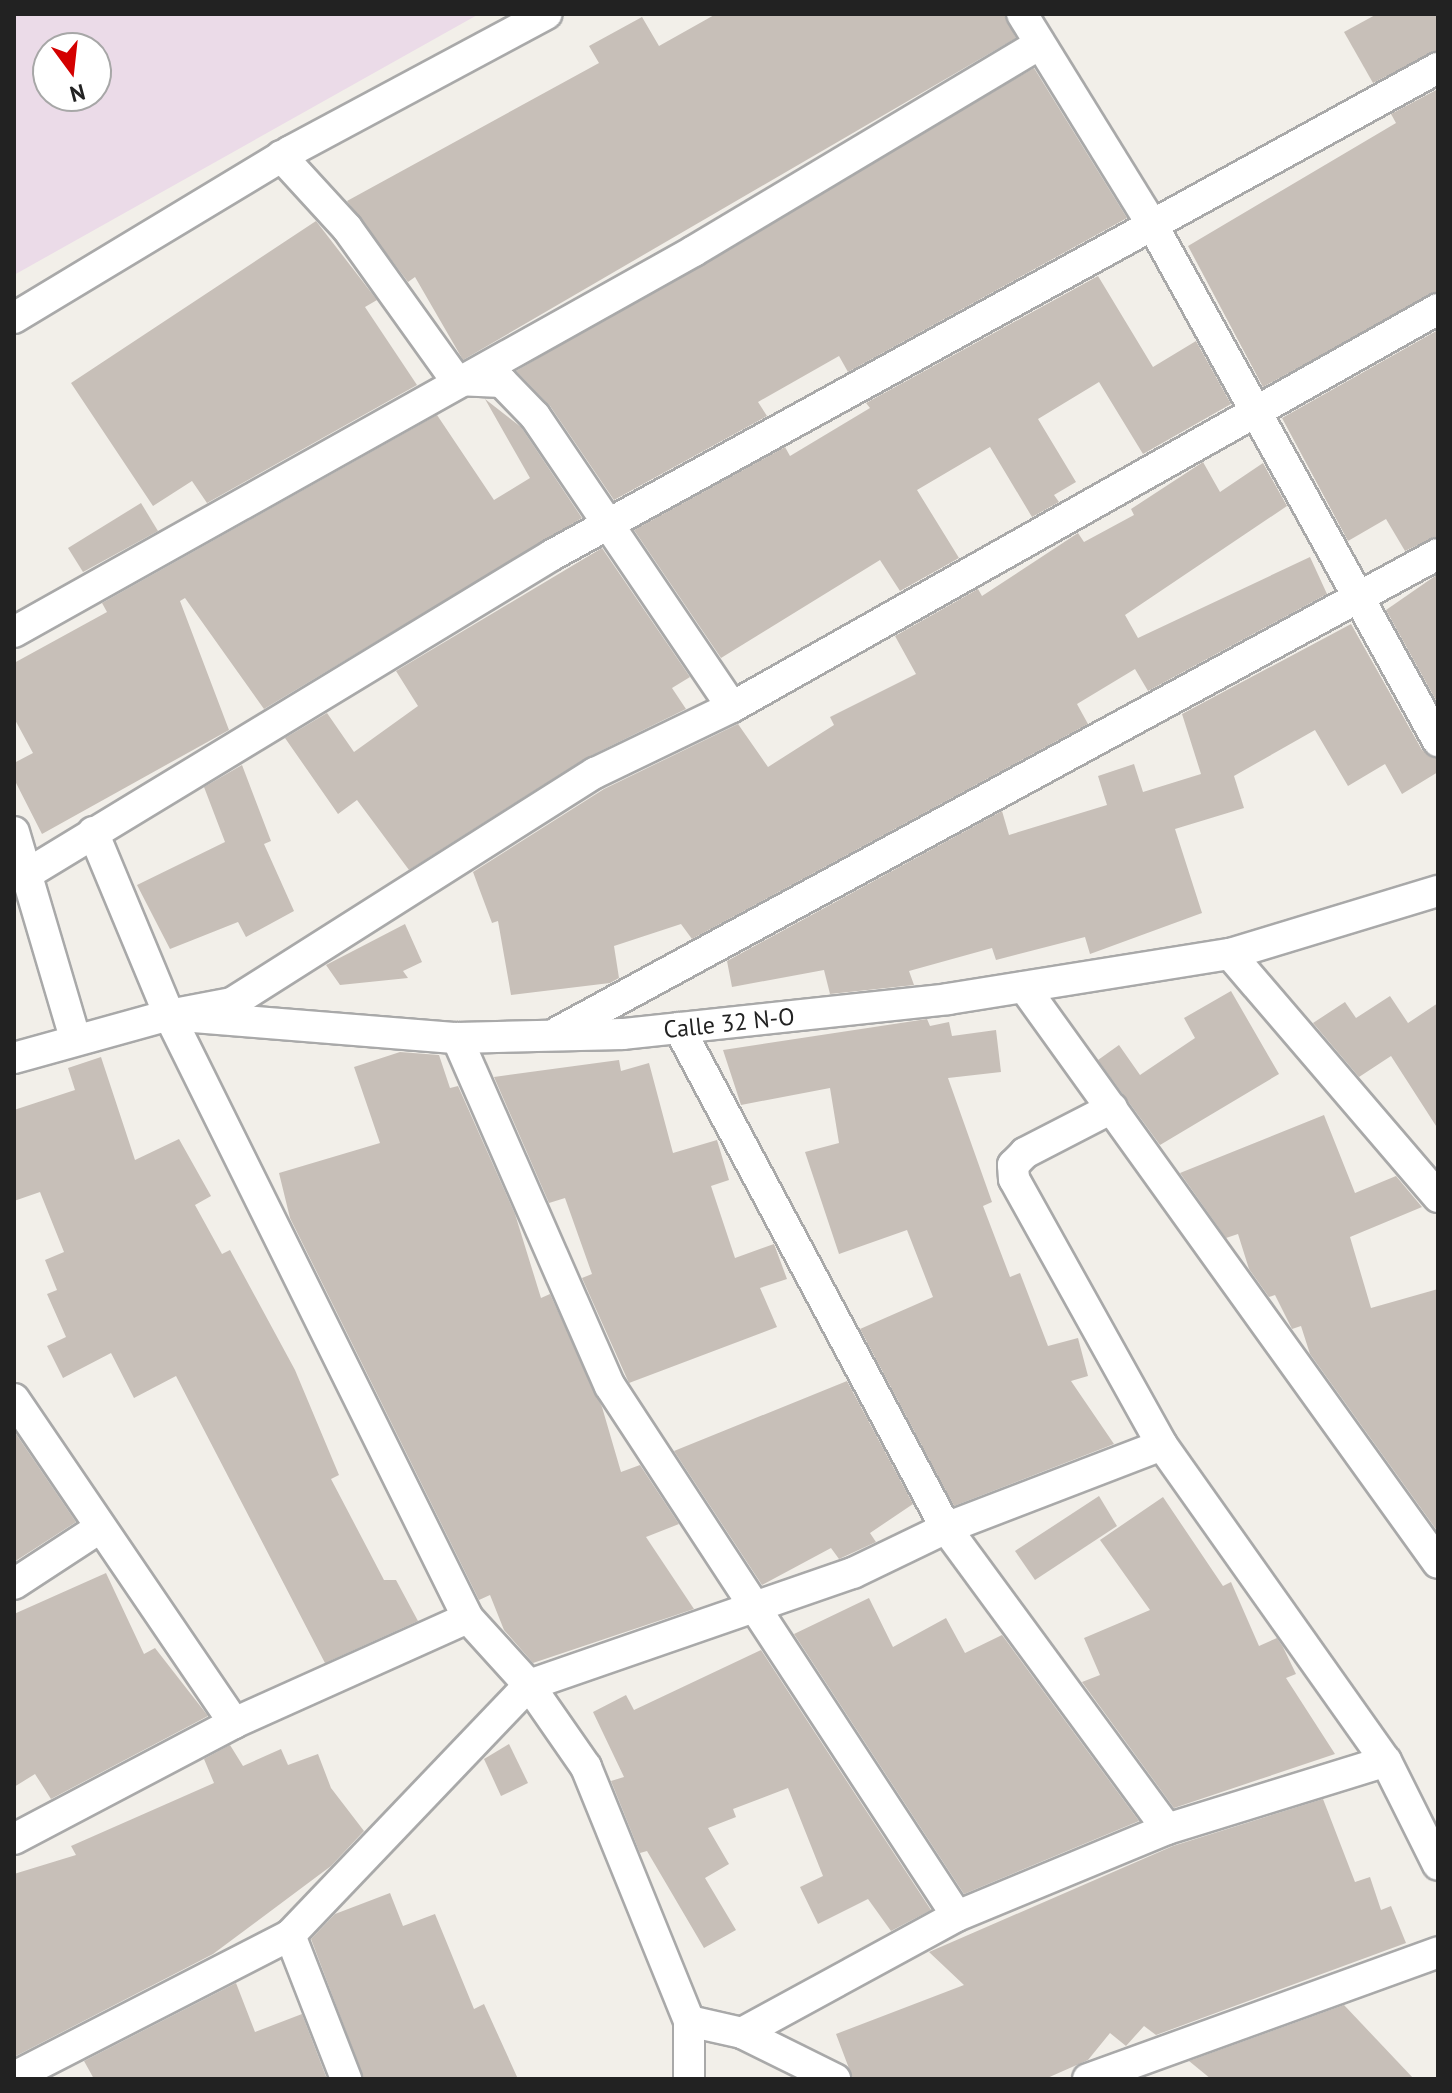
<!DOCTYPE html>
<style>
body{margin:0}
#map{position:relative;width:1452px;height:2093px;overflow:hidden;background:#f2efe9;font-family:"PT Sans",sans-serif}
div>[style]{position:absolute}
.industrial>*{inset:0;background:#ebdbe8}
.building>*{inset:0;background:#c7bfb8}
.roads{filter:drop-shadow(2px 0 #a9a9a9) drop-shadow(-2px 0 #a9a9a9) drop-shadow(0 2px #a9a9a9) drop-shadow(0 -2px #a9a9a9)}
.street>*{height:30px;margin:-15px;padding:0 15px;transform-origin:15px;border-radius:15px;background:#fff}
span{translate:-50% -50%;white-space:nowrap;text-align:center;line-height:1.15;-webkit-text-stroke:6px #fff;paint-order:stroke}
.street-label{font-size:24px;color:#222}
.frame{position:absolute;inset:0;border:16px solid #222;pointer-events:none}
.north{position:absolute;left:32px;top:32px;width:80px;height:80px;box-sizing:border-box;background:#fff;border:2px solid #a7a7a7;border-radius:50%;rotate:165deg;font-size:22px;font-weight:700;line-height:32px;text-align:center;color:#222}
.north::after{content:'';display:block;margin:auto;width:28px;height:36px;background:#d40000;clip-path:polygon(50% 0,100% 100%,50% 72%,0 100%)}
</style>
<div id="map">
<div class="industrial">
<div style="clip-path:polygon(evenodd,14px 14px,479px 14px,14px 275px,14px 14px,48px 48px,96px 48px,96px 96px,48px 96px,48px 48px)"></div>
</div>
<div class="building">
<div style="clip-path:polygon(716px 14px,1004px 14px,1016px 38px,463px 360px,415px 277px,408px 282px,347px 201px,599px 63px,589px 46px,642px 17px,659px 46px)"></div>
<div style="clip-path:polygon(1377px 14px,1438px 14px,1438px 50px,1373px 83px,1344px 32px)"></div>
<div style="clip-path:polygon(1034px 68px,1127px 218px,848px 372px,839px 356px,758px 402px,767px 416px,614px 500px,550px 406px,516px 371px)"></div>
<div style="clip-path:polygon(1438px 89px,1438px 291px,1263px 387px,1188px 246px,1396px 123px,1391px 114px)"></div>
<div style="clip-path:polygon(316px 221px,377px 300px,365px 307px,417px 385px,207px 503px,192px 481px,153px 506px,71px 383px)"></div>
<div style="clip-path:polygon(1098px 276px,1153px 367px,1196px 341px,1231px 404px,1143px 454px,1099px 382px,1038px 419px,1076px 482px,1054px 495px,1059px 502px,1032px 517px,990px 447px,917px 490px,959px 558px,900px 591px,880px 560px,721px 658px,634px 530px,785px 447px,790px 456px,870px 408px,866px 403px)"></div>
<div style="clip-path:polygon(1438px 330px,1438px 536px,1405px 551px,1386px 519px,1348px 541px,1282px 418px)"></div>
<div style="clip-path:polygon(485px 399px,521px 427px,582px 518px,264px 709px,185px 598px,180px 601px,229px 730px,42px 834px,14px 779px,14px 763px,33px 753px,14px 718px,14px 663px,107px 612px,102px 603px,437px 415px,494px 500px,530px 478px)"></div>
<div style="clip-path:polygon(1203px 462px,1220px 492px,1263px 463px,1287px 506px,1125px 615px,1138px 638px,1310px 557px,1327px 594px,1148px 691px,1135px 669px,1077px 704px,1088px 724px,692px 939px,681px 924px,614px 946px,619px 978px,610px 983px,511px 995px,498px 921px,492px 923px,473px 872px,604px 789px,738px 724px,768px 767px,834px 725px,830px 717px,916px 674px,895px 636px,978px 589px,982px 596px,1078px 533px,1084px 542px,1134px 515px,1131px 509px)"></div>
<div style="clip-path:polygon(141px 503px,158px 531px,83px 572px,68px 548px)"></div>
<div style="clip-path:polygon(602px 548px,690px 677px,672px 688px,686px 709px,586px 758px,409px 870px,357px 800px,338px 814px,285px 738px,327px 713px,354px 752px,418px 706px,396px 671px)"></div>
<div style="clip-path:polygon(1438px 574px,1438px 704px,1386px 610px)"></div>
<div style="clip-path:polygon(1351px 624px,1422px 750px,1438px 759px,1438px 772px,1402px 794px,1385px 764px,1348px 786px,1315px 730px,1234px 776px,1244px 808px,1175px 829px,1202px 913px,1090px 954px,1085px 937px,996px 960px,992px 948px,909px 971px,914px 985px,830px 994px,824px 970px,732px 987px,727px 961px,1002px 811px,1009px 835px,1107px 805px,1098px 776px,1134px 764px,1143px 792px,1201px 774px,1182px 714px)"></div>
<div style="clip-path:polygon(242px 765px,271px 841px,264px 844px,294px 911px,246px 937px,238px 922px,170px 949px,137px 885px,225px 842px,204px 787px)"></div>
<div style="clip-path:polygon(405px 924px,422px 962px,403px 971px,408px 978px,340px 985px,326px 965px)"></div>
<div style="clip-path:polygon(1231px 991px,1279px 1074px,1160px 1145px,1098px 1060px,1119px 1045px,1140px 1075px,1195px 1038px,1184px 1018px)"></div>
<div style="clip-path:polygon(1390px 996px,1408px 1023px,1438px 1003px,1438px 1129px,1391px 1056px,1359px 1077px,1313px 1023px,1345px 1002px,1356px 1018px)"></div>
<div style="clip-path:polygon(927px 1019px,930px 1026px,949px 1022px,952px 1036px,996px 1030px,1001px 1072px,948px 1078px,992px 1202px,983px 1206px,1010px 1277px,1020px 1273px,1048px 1346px,1078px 1338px,1088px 1376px,1071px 1381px,1114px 1444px,954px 1506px,860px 1329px,933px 1297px,907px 1230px,839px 1254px,805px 1152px,839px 1143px,830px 1088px,741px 1105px,723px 1050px)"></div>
<div style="clip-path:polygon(400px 1052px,439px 1055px,450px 1088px,458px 1086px,515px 1214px,541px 1298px,550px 1294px,602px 1407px,621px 1472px,640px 1465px,679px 1524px,646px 1537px,694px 1609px,533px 1663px,504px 1630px,490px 1595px,479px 1600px,290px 1218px,279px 1173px,380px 1143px,354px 1067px)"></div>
<div style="clip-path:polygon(101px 1057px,135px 1160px,179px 1139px,211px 1196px,195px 1205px,222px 1254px,230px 1250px,295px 1370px,339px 1475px,331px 1479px,384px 1580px,396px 1580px,418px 1621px,325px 1663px,176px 1376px,134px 1398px,111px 1353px,63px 1378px,47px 1346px,66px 1337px,47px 1294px,57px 1290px,45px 1260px,64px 1252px,40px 1192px,14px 1201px,14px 1110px,75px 1090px,68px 1068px)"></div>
<div style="clip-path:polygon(619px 1060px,621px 1071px,649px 1063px,673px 1153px,717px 1140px,729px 1180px,711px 1186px,735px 1258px,774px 1244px,787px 1279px,760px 1288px,777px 1327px,629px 1383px,582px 1278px,592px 1274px,565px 1198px,549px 1203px,494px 1077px)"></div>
<div style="clip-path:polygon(1324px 1115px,1355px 1193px,1396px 1176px,1422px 1207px,1350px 1237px,1371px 1308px,1438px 1289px,1438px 1532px,1310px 1354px,1301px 1326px,1292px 1329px,1275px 1295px,1269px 1297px,1249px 1269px,1238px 1234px,1226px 1238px,1180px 1173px)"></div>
<div style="clip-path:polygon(847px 1381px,913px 1504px,870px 1533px,876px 1542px,839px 1559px,831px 1548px,762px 1585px,674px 1451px)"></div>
<div style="clip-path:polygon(14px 1431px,76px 1522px,14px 1562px)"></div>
<div style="clip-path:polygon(1099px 1496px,1117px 1526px,1035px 1580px,1015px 1551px)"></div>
<div style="clip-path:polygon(1163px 1497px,1223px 1586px,1231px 1582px,1259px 1646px,1277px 1638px,1283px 1647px,1296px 1674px,1286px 1678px,1335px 1754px,1174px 1808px,1082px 1682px,1100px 1675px,1084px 1638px,1150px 1610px,1100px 1540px)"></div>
<div style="clip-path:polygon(106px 1573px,144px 1654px,155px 1648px,208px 1716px,51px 1799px,35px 1774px,14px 1787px,14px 1614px)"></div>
<div style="clip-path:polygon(869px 1598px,893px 1647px,946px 1618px,965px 1653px,1002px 1635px,1139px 1821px,964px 1894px,794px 1634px)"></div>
<div style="clip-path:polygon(761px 1650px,931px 1910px,891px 1931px,868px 1899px,818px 1924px,800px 1887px,823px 1876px,788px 1788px,733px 1809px,736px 1817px,708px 1828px,729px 1864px,705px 1878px,736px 1930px,704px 1948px,647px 1851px,640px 1853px,611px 1781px,624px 1777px,593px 1712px,626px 1695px,634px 1710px)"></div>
<div style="clip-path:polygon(509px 1744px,528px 1783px,501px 1796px,484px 1759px)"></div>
<div style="clip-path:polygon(230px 1745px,243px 1766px,281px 1749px,288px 1765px,318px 1754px,331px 1788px,364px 1831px,331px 1866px,213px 1954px,14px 2057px,14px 1874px,76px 1855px,71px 1846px,214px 1783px,204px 1759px)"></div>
<div style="clip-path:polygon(1323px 1799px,1355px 1882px,1370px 1877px,1381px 1910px,1391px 1906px,1406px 1943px,1156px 2035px,1144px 2026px,1126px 2046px,1110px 2033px,1088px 2060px,1045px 2079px,853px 2079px,836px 2034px,964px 1985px,929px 1952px,1173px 1846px)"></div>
<div style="clip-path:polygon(390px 1893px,403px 1926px,435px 1914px,474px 2009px,484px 2004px,518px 2079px,364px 2079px,311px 1939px,335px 1914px)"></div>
<div style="clip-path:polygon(236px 1983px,255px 2032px,302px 2014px,327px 2079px,94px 2079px,84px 2061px)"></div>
<div style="clip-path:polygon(1344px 2005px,1414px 2079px,1211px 2079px,1189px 2061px)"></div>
</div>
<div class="roads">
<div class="street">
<div style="left:1022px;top:14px;width:249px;rotate:58.3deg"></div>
<div style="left:1153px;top:226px;width:589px;rotate:61.04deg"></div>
<div style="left:281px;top:156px;width:98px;rotate:47.5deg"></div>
<div style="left:347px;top:228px;width:187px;rotate:54.4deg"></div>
<div style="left:456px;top:380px;width:46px;rotate:2.5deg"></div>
<div style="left:502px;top:382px;width:47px;rotate:45.9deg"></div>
<div style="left:535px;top:416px;width:351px;rotate:55.9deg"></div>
<div style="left:14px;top:318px;width:323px;rotate:-31.1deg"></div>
<div style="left:291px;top:151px;width:290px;rotate:-28.2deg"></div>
<div style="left:14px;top:632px;width:779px;rotate:-29.26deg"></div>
<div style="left:694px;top:251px;width:400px;rotate:-30.9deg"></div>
<div style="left:14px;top:832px;width:215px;rotate:73.5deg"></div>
<div style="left:93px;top:832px;width:198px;rotate:67.4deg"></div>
<div style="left:169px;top:1015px;width:673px;rotate:63.63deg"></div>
<div style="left:468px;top:1618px;width:91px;rotate:47.7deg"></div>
<div style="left:529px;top:1685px;width:100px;rotate:55.2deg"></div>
<div style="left:586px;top:1767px;width:274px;rotate:67.9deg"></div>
<div style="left:27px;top:874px;width:614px;rotate:-31.28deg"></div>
<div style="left:552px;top:555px;width:1011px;rotate:-28.8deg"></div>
<div style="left:1230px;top:954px;width:320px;rotate:49.4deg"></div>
<div style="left:1024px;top:987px;width:709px;rotate:54.29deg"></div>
<div style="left:169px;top:1015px;width:64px;rotate:-10.8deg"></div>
<div style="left:232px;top:1003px;width:430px;rotate:-32.4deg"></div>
<div style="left:595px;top:773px;width:152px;rotate:-25.7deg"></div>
<div style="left:732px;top:707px;width:810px;rotate:-29.41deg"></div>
<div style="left:679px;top:1028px;width:567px;rotate:61.9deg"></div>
<div style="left:946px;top:1528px;width:373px;rotate:53.7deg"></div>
<div style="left:558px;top:1032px;width:1001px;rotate:-28.51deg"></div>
<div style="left:457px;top:1038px;width:380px;rotate:66.3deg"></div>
<div style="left:610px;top:1386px;width:633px;rotate:56.79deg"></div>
<div style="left:14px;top:1058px;width:161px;rotate:-15.5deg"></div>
<div style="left:169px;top:1015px;width:289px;rotate:4.6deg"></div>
<div style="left:457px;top:1038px;width:166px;rotate:-1.4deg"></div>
<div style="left:623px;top:1034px;width:327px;rotate:-6.1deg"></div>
<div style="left:948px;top:999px;width:286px;rotate:-9.1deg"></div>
<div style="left:1230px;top:954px;width:217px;rotate:-16.9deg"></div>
<div style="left:1112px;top:1108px;width:98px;rotate:152.7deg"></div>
<div style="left:1025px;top:1153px;width:17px;rotate:135deg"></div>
<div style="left:1013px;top:1165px;width:14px;rotate:86deg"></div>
<div style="left:1014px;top:1179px;width:304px;rotate:60.9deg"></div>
<div style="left:1162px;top:1445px;width:387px;rotate:54.7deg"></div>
<div style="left:1386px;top:1761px;width:116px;rotate:63.4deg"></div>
<div style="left:14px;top:1399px;width:392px;rotate:55.8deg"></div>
<div style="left:14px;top:1584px;width:100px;rotate:-33.2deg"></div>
<div style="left:14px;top:1839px;width:249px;rotate:-27.8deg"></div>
<div style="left:234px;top:1723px;width:256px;rotate:-24.2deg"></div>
<div style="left:290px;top:1935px;width:155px;rotate:68.7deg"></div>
<div style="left:742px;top:2033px;width:245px;rotate:-28.6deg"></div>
<div style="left:957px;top:1916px;width:227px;rotate:-22.5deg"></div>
<div style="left:1167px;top:1829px;width:229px;rotate:-17.2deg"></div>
<div style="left:14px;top:2077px;width:310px;rotate:-27.2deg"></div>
<div style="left:290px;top:1935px;width:346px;rotate:-46.3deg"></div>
<div style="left:529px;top:1685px;width:343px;rotate:-19.1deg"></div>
<div style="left:853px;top:1573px;width:103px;rotate:-25.8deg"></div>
<div style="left:946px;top:1528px;width:231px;rotate:-21deg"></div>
<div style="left:689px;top:2079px;width:58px;rotate:-90deg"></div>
<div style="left:689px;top:2021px;width:54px;rotate:12.8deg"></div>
<div style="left:742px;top:2033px;width:104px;rotate:26.3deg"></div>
<div style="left:1088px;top:2079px;width:372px;rotate:-19.9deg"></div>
</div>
</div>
<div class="street-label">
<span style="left:729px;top:1023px;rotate:-6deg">Calle 32 N-O</span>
</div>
<div class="frame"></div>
<div class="north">N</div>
</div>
